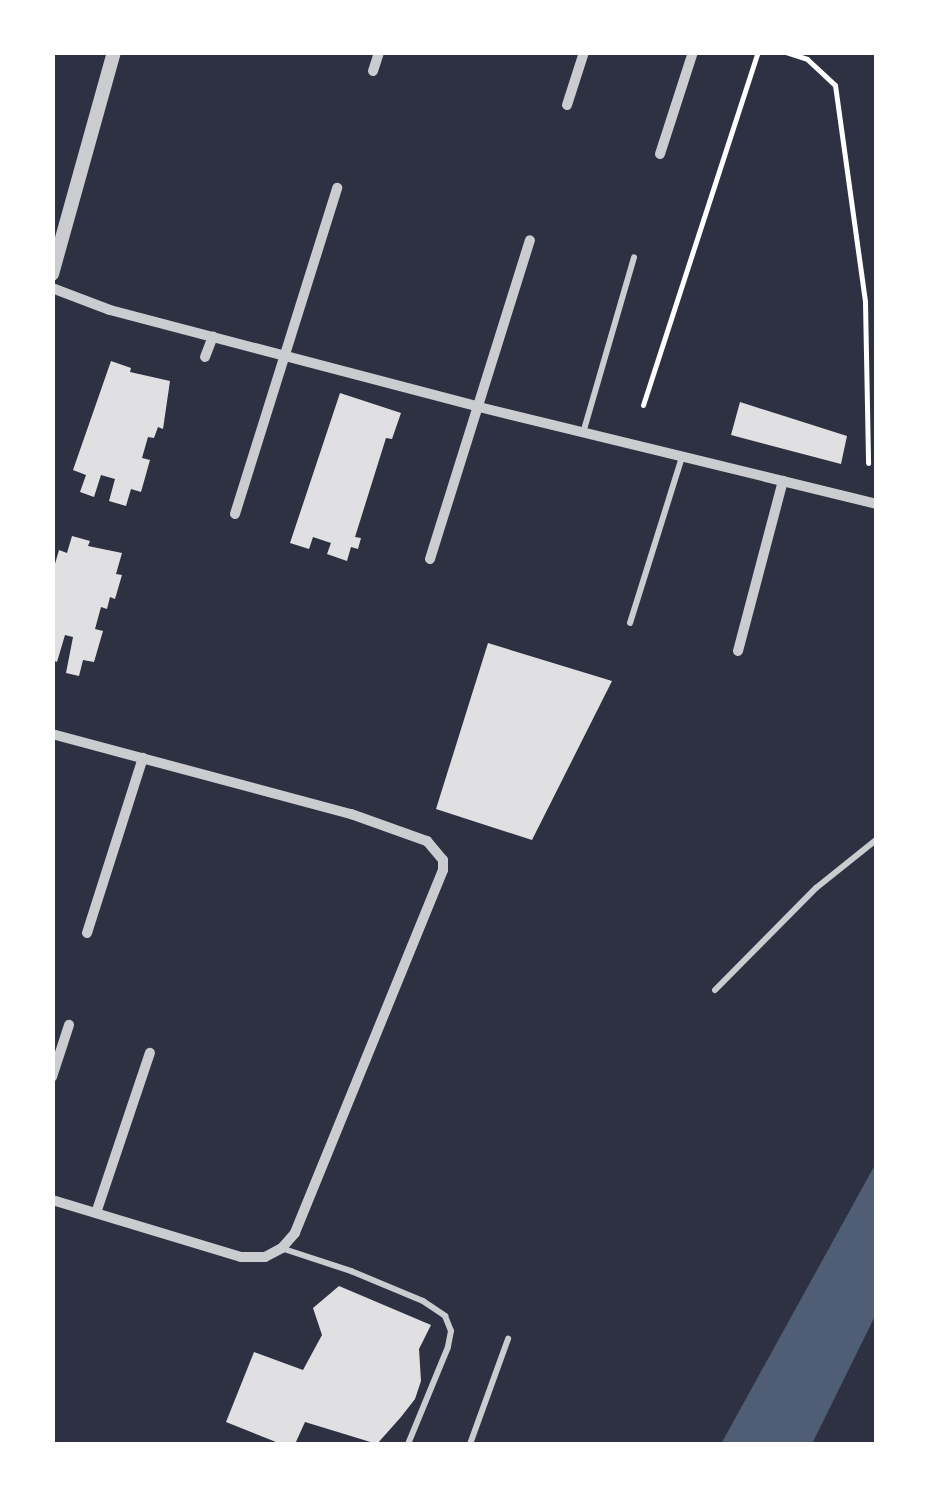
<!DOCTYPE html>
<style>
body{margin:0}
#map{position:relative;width:929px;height:1497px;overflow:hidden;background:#2d3142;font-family:"DM Sans",sans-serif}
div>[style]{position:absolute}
.water>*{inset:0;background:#4f5d75}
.building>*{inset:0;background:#e0e0e3}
.path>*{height:5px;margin:-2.5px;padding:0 2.5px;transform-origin:2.5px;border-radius:2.5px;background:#fff}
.service>*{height:6px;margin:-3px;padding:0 3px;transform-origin:3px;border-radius:3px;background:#caccd0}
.minor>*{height:10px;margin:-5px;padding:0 5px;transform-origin:5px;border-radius:5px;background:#caccd0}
.tertiary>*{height:14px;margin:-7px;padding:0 7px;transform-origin:7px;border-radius:7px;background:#caccd0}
span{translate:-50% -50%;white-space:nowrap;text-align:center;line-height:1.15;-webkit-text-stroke:10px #fff;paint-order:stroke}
.frame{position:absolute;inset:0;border:55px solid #fff;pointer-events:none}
</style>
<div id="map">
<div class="water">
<div style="clip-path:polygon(876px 1163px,876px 1314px,812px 1444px,721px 1444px)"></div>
</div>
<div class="building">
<div style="clip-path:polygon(111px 361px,131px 368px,130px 372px,170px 381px,163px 429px,158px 427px,154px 438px,148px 437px,142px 458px,150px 460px,141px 492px,131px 489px,126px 506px,109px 501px,115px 479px,101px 475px,94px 497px,80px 492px,86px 475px,73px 470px)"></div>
<div style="clip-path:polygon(340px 393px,401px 413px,392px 439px,386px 438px,355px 537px,361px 538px,358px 549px,351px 547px,347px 561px,327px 554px,331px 543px,313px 537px,309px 549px,290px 543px)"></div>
<div style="clip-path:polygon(740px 402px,847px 436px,841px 464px,731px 435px)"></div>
<div style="clip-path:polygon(72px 536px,90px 541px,88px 546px,122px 553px,116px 574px,122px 575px,115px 599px,110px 597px,107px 609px,101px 607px,95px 629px,103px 631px,94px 662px,83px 660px,79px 676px,66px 673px,73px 637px,65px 635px,57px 662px,52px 660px,52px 574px,59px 550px,67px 553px)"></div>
<div style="clip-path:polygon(488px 643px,612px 681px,532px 840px,436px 809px)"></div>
<div style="clip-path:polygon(339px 1286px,431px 1325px,419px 1349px,421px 1381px,415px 1399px,401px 1417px,377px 1444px,305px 1422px,295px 1444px,281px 1444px,226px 1422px,254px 1352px,303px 1370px,322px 1335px,313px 1308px)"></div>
</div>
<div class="path">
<div style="left:786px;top:52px;width:22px;rotate:18deg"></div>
<div style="left:807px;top:59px;width:38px;rotate:43deg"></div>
<div style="left:835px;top:85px;width:219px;rotate:82.1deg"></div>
<div style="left:865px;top:302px;width:161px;rotate:88.9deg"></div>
<div style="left:643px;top:405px;width:371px;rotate:-72deg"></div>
</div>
<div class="service">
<div style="left:583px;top:433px;width:183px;rotate:-73.8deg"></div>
<div style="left:630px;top:623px;width:174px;rotate:-72.6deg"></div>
<div style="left:715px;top:990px;width:144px;rotate:-45.3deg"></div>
<div style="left:816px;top:888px;width:77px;rotate:-38.7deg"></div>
<div style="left:284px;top:1249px;width:71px;rotate:18.2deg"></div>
<div style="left:351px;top:1271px;width:78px;rotate:22.6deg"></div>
<div style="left:423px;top:1301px;width:27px;rotate:34deg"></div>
<div style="left:445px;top:1316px;width:16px;rotate:68deg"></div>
<div style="left:451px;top:1331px;width:16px;rotate:101deg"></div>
<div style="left:448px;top:1347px;width:105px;rotate:112.4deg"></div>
<div style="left:470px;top:1444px;width:112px;rotate:-70.1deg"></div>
</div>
<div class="minor">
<div style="left:373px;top:71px;width:20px;rotate:-72deg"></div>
<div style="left:567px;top:105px;width:56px;rotate:-72.2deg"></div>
<div style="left:660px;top:154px;width:107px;rotate:-72.1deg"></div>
<div style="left:52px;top:288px;width:62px;rotate:20.8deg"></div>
<div style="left:110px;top:310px;width:382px;rotate:14.7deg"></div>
<div style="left:479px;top:407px;width:409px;rotate:13.7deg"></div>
<div style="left:205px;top:357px;width:22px;rotate:-69deg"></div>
<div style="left:235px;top:514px;width:342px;rotate:-72.6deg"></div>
<div style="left:430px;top:559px;width:334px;rotate:-72.6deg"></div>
<div style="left:738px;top:651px;width:176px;rotate:-75.2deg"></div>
<div style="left:52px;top:734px;width:310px;rotate:15deg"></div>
<div style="left:351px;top:814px;width:81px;rotate:19.6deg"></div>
<div style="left:427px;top:841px;width:25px;rotate:50deg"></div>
<div style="left:443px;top:860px;width:10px;rotate:90deg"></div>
<div style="left:443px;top:870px;width:392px;rotate:112.2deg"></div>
<div style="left:295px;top:1233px;width:20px;rotate:131deg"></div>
<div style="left:282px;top:1248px;width:19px;rotate:152deg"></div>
<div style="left:265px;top:1257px;width:24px;rotate:180deg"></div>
<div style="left:241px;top:1257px;width:197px;rotate:-163.2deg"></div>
<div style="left:87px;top:933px;width:184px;rotate:-72.3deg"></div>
<div style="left:52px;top:1077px;width:55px;rotate:-71.9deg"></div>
<div style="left:96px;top:1213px;width:169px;rotate:-71.4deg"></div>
</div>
<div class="tertiary">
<div style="left:52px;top:274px;width:230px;rotate:-74.4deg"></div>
</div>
<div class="frame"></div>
</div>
